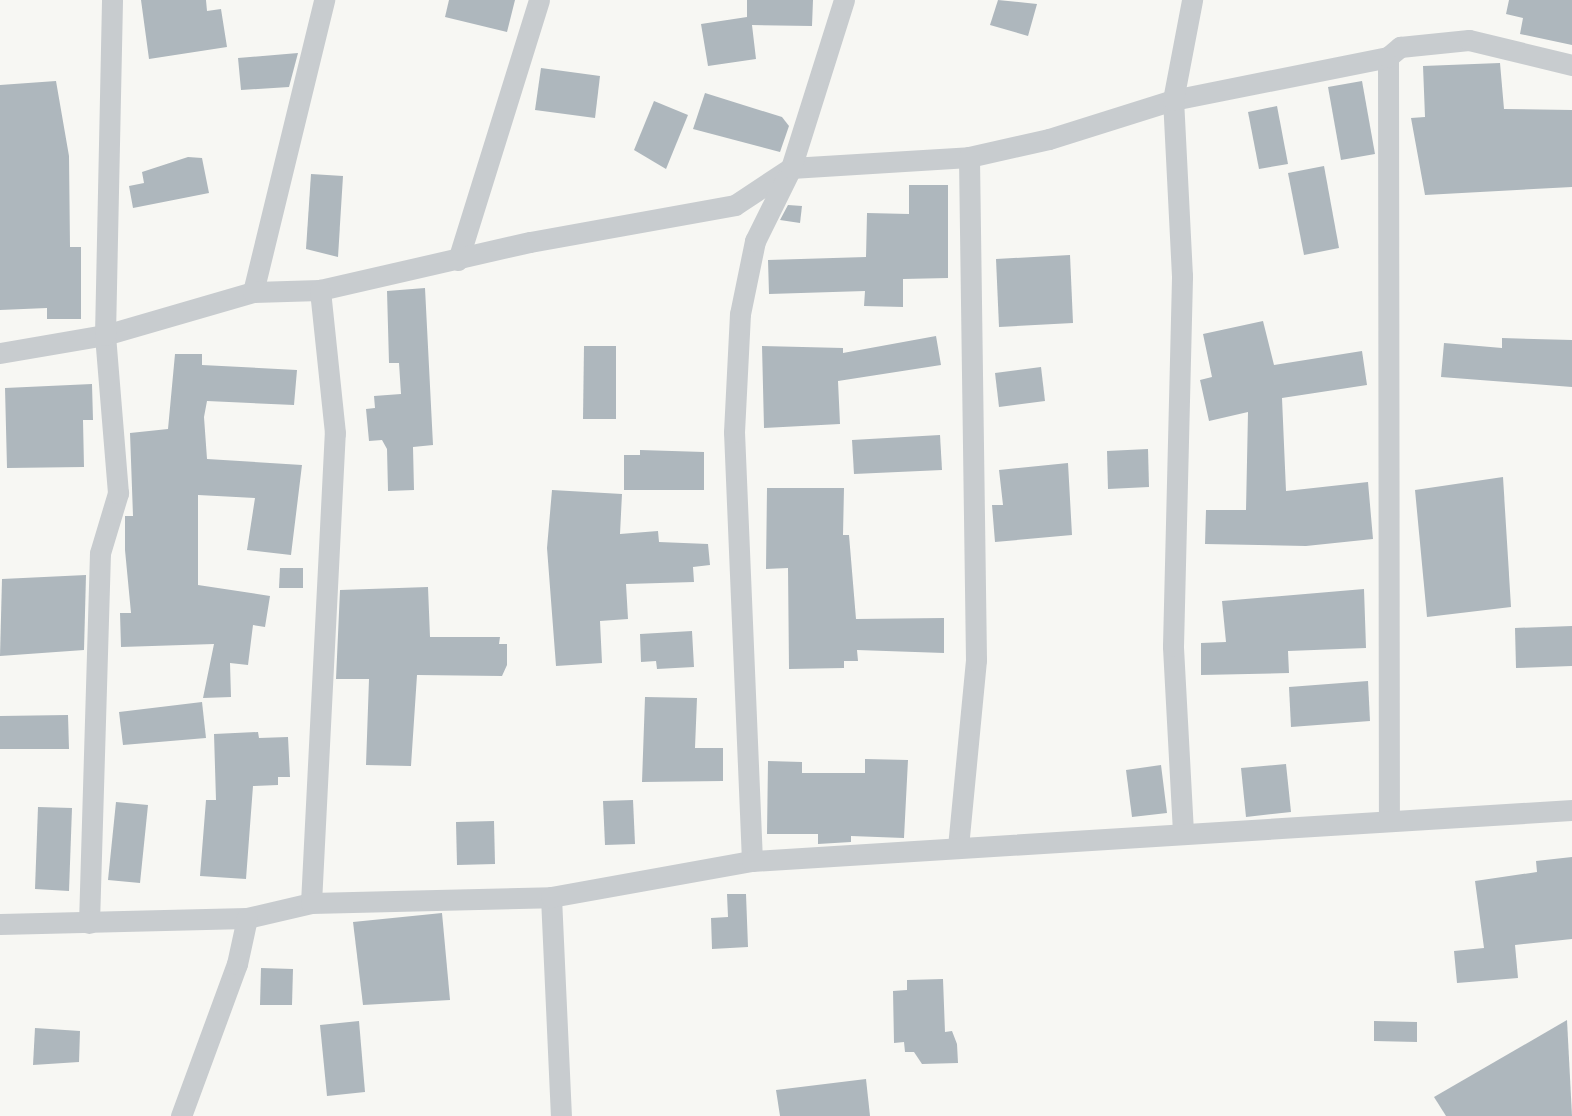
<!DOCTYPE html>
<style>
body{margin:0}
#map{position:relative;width:1572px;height:1116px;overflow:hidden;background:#f7f7f3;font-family:"Golos Text",sans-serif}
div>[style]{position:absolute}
.building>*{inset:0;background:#aeb7bd}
.minor>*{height:21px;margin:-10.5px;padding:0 10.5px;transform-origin:10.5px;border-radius:10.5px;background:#c8cccf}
span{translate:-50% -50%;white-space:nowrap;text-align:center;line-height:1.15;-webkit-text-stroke:7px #fff;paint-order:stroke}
</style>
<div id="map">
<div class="building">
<div style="clip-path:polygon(141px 0,206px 0,207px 11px,221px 9px,227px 47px,149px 59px)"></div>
<div style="clip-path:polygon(449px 0,515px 0,507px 32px,445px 17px)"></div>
<div style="clip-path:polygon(747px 0,813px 0,812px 26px,752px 25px,756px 59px,708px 66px,701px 24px,747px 17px)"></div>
<div style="clip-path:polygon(998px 0,1037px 4px,1028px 36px,990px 25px)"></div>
<div style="clip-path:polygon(1509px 0,1572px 0,1572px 45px,1520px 34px,1523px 18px,1506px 14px)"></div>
<div style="clip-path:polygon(298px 53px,289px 87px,241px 90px,238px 58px)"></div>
<div style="clip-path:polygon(1500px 63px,1504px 109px,1572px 110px,1572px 187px,1425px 195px,1411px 118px,1425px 117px,1423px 66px)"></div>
<div style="clip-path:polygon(541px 68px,600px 76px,595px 118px,535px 110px)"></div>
<div style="clip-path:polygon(56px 81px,69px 156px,70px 247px,81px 247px,81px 319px,47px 319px,47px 308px,0 310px,0 85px)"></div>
<div style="clip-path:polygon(1362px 81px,1375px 154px,1341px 160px,1328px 87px)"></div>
<div style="clip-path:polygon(705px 93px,782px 117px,789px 126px,780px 152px,693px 129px)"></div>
<div style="clip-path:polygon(654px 101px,688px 115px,666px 169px,634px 150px)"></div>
<div style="clip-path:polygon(1277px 106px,1288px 164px,1259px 169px,1248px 112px)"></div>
<div style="clip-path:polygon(188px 157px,202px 158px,209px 193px,133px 208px,129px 186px,144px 183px,142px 172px)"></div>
<div style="clip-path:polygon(1324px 166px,1339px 248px,1304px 255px,1288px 173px)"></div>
<div style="clip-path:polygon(311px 174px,343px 176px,338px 257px,306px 249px)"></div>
<div style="clip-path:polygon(909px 185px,948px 185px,948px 278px,903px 279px,903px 307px,864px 306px,865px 291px,769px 294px,768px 260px,866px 257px,867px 213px,909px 214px)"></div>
<div style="clip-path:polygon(788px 205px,802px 206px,800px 223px,780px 220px)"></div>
<div style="clip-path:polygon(1070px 255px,1073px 323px,999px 327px,996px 259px)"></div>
<div style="clip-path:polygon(425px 288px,433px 445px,413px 447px,414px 490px,388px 491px,387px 449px,382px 440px,369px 441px,366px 409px,375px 408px,374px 396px,401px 394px,399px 363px,389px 363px,387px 291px)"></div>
<div style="clip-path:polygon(1263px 321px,1274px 365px,1362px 351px,1367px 385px,1282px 398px,1286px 491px,1368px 482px,1373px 539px,1306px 546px,1205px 544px,1206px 510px,1246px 510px,1248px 412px,1209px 421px,1200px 380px,1212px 377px,1203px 334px)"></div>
<div style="clip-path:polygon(936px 336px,941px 365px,838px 381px,840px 424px,764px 428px,762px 346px,843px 348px,843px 353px)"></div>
<div style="clip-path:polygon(1502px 338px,1572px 340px,1572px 387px,1441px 377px,1444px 343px,1502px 348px)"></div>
<div style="clip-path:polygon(584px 346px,616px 346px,616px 419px,583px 419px)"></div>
<div style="clip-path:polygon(175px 354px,202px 354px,202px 365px,297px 370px,294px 405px,207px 401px,204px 417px,207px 459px,302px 465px,291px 555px,247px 550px,255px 498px,198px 495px,198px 585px,270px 596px,265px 627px,253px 625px,248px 665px,230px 663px,231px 697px,203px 698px,214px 644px,121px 647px,120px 613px,131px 613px,125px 550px,125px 516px,133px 516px,130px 433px,168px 429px)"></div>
<div style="clip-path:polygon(1041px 367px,1045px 401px,999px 407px,995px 373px)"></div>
<div style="clip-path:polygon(92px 384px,93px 420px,83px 420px,84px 467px,7px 468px,5px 388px)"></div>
<div style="clip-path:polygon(940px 435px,942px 470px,854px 474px,852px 440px)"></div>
<div style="clip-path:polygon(1148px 449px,1149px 487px,1108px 489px,1107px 451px)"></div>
<div style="clip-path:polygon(640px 450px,704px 452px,704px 490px,624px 490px,624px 455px,640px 455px)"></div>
<div style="clip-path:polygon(1068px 463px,1072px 535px,995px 542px,992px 505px,1003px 505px,999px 470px)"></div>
<div style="clip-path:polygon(1503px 477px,1511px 607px,1427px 617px,1415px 490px)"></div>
<div style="clip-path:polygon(767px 488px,844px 488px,843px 535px,849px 535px,856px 619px,944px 618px,944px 653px,857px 650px,858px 661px,844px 661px,844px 668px,789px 669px,788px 568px,766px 569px)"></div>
<div style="clip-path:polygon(552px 490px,622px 494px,620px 534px,658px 531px,659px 542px,708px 544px,710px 565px,693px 567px,694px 582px,626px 584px,628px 619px,600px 621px,602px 663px,556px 666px,547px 548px)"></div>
<div style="clip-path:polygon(280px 568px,303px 568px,303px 588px,279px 588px)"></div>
<div style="clip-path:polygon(86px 575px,84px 650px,0 656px,2px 579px)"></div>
<div style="clip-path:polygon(428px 587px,430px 637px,500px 637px,499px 644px,507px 644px,507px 665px,502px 676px,417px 675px,411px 766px,366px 765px,369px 679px,336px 679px,340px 590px)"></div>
<div style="clip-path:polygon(1364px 589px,1366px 648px,1288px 651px,1289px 673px,1201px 675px,1201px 643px,1226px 642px,1222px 601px)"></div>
<div style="clip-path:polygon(1572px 626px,1572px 666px,1516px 668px,1515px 628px)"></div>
<div style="clip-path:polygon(692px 631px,694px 667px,657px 669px,656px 661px,641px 662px,640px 634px)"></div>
<div style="clip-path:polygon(1368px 681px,1370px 721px,1291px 727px,1289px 687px)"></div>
<div style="clip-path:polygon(645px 697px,697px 698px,695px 748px,723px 748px,723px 781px,642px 782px)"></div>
<div style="clip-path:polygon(202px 702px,206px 738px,123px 745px,119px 712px)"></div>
<div style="clip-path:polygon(68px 715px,69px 749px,0 749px,0 716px)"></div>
<div style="clip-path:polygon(258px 732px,259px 738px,288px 737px,290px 777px,278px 777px,278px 785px,253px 786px,246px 879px,200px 876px,206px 800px,216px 800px,214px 734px)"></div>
<div style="clip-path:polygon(865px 759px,908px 760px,904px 838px,851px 836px,851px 842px,818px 844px,818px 834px,767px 834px,768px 761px,802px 762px,802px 773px,865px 773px)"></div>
<div style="clip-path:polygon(1286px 764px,1291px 812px,1246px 817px,1241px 768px)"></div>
<div style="clip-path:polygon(1161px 765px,1167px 813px,1132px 817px,1126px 770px)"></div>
<div style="clip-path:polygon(633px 800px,635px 844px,605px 845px,603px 801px)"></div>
<div style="clip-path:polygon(116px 802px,148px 805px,140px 883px,108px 880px)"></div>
<div style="clip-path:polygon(38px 807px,72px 808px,69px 891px,35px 889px)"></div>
<div style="clip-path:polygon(494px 821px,495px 864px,457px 865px,456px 822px)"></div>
<div style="clip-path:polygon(1572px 857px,1572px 939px,1515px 945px,1518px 978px,1457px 983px,1454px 951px,1484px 948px,1475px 881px,1537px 872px,1536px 861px)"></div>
<div style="clip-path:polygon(727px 894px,746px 894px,748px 947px,712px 949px,711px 918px,728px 917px)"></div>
<div style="clip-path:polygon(442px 913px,450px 1000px,363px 1005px,353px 922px)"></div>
<div style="clip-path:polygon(261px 968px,293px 969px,292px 1005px,260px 1005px)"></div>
<div style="clip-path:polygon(943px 979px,945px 1032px,952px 1031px,957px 1044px,958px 1063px,922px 1064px,914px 1052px,905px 1052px,904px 1042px,894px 1043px,893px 991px,907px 990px,907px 980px)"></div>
<div style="clip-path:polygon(1567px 1020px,1572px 1116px,1446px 1116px,1434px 1097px)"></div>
<div style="clip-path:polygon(359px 1021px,365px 1092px,327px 1096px,320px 1025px)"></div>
<div style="clip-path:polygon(1374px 1021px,1417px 1022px,1417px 1042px,1374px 1041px)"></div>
<div style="clip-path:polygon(35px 1028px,80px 1031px,79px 1062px,33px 1065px)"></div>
<div style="clip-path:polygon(866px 1079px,870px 1116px,780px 1116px,776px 1090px)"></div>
</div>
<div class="minor">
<div style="left:1388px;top:57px;width:764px;rotate:89.93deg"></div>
<div style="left:458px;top:260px;width:272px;rotate:-72.7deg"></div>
<div style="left:253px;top:292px;width:301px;rotate:-76.3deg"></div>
<div style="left:0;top:353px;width:107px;rotate:-9.7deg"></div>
<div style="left:105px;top:335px;width:154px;rotate:-16.2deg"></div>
<div style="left:253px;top:292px;width:67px;rotate:-1.7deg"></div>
<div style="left:320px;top:290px;width:215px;rotate:-12.9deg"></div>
<div style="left:530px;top:242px;width:208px;rotate:-10.2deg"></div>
<div style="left:735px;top:205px;width:67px;rotate:-33.5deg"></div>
<div style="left:791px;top:168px;width:178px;rotate:-3.5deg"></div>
<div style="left:969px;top:157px;width:82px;rotate:-12.7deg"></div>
<div style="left:1049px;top:139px;width:130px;rotate:-17.5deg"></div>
<div style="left:1173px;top:100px;width:219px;rotate:-11.3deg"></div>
<div style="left:1388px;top:57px;width:16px;rotate:-40deg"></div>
<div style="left:1400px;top:47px;width:69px;rotate:-5.8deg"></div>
<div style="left:1469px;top:40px;width:106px;rotate:13.6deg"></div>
<div style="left:1183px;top:832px;width:186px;rotate:-93.1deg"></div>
<div style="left:1173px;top:646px;width:370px;rotate:-88.6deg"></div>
<div style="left:1182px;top:276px;width:176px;rotate:-92.9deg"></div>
<div style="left:1173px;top:100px;width:102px;rotate:-79.2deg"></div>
<div style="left:958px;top:847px;width:188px;rotate:-84.5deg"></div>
<div style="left:976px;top:660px;width:503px;rotate:-90.8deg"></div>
<div style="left:752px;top:861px;width:429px;rotate:-92.4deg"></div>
<div style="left:734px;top:432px;width:118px;rotate:-87.1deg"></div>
<div style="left:740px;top:314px;width:75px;rotate:-78.4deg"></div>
<div style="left:755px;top:241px;width:81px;rotate:-63.7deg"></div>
<div style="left:791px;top:168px;width:176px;rotate:-72.5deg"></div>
<div style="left:551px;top:897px;width:219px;rotate:87.4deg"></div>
<div style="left:311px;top:903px;width:471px;rotate:-87.1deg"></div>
<div style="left:335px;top:433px;width:144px;rotate:-96deg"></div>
<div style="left:89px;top:923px;width:370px;rotate:-88.3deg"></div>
<div style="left:100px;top:553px;width:63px;rotate:-73.3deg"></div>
<div style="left:118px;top:493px;width:159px;rotate:-94.7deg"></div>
<div style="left:105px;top:335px;width:335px;rotate:-88.8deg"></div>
<div style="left:0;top:924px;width:247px;rotate:-1.4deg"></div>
<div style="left:247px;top:918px;width:66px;rotate:-13.2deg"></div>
<div style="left:311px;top:903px;width:240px;rotate:-1.4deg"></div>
<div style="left:551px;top:897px;width:204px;rotate:-10.2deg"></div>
<div style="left:752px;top:861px;width:822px;rotate:-3.56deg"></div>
<div style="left:181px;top:1116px;width:162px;rotate:-69.8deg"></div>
<div style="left:237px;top:964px;width:47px;rotate:-77.7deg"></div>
</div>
</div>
